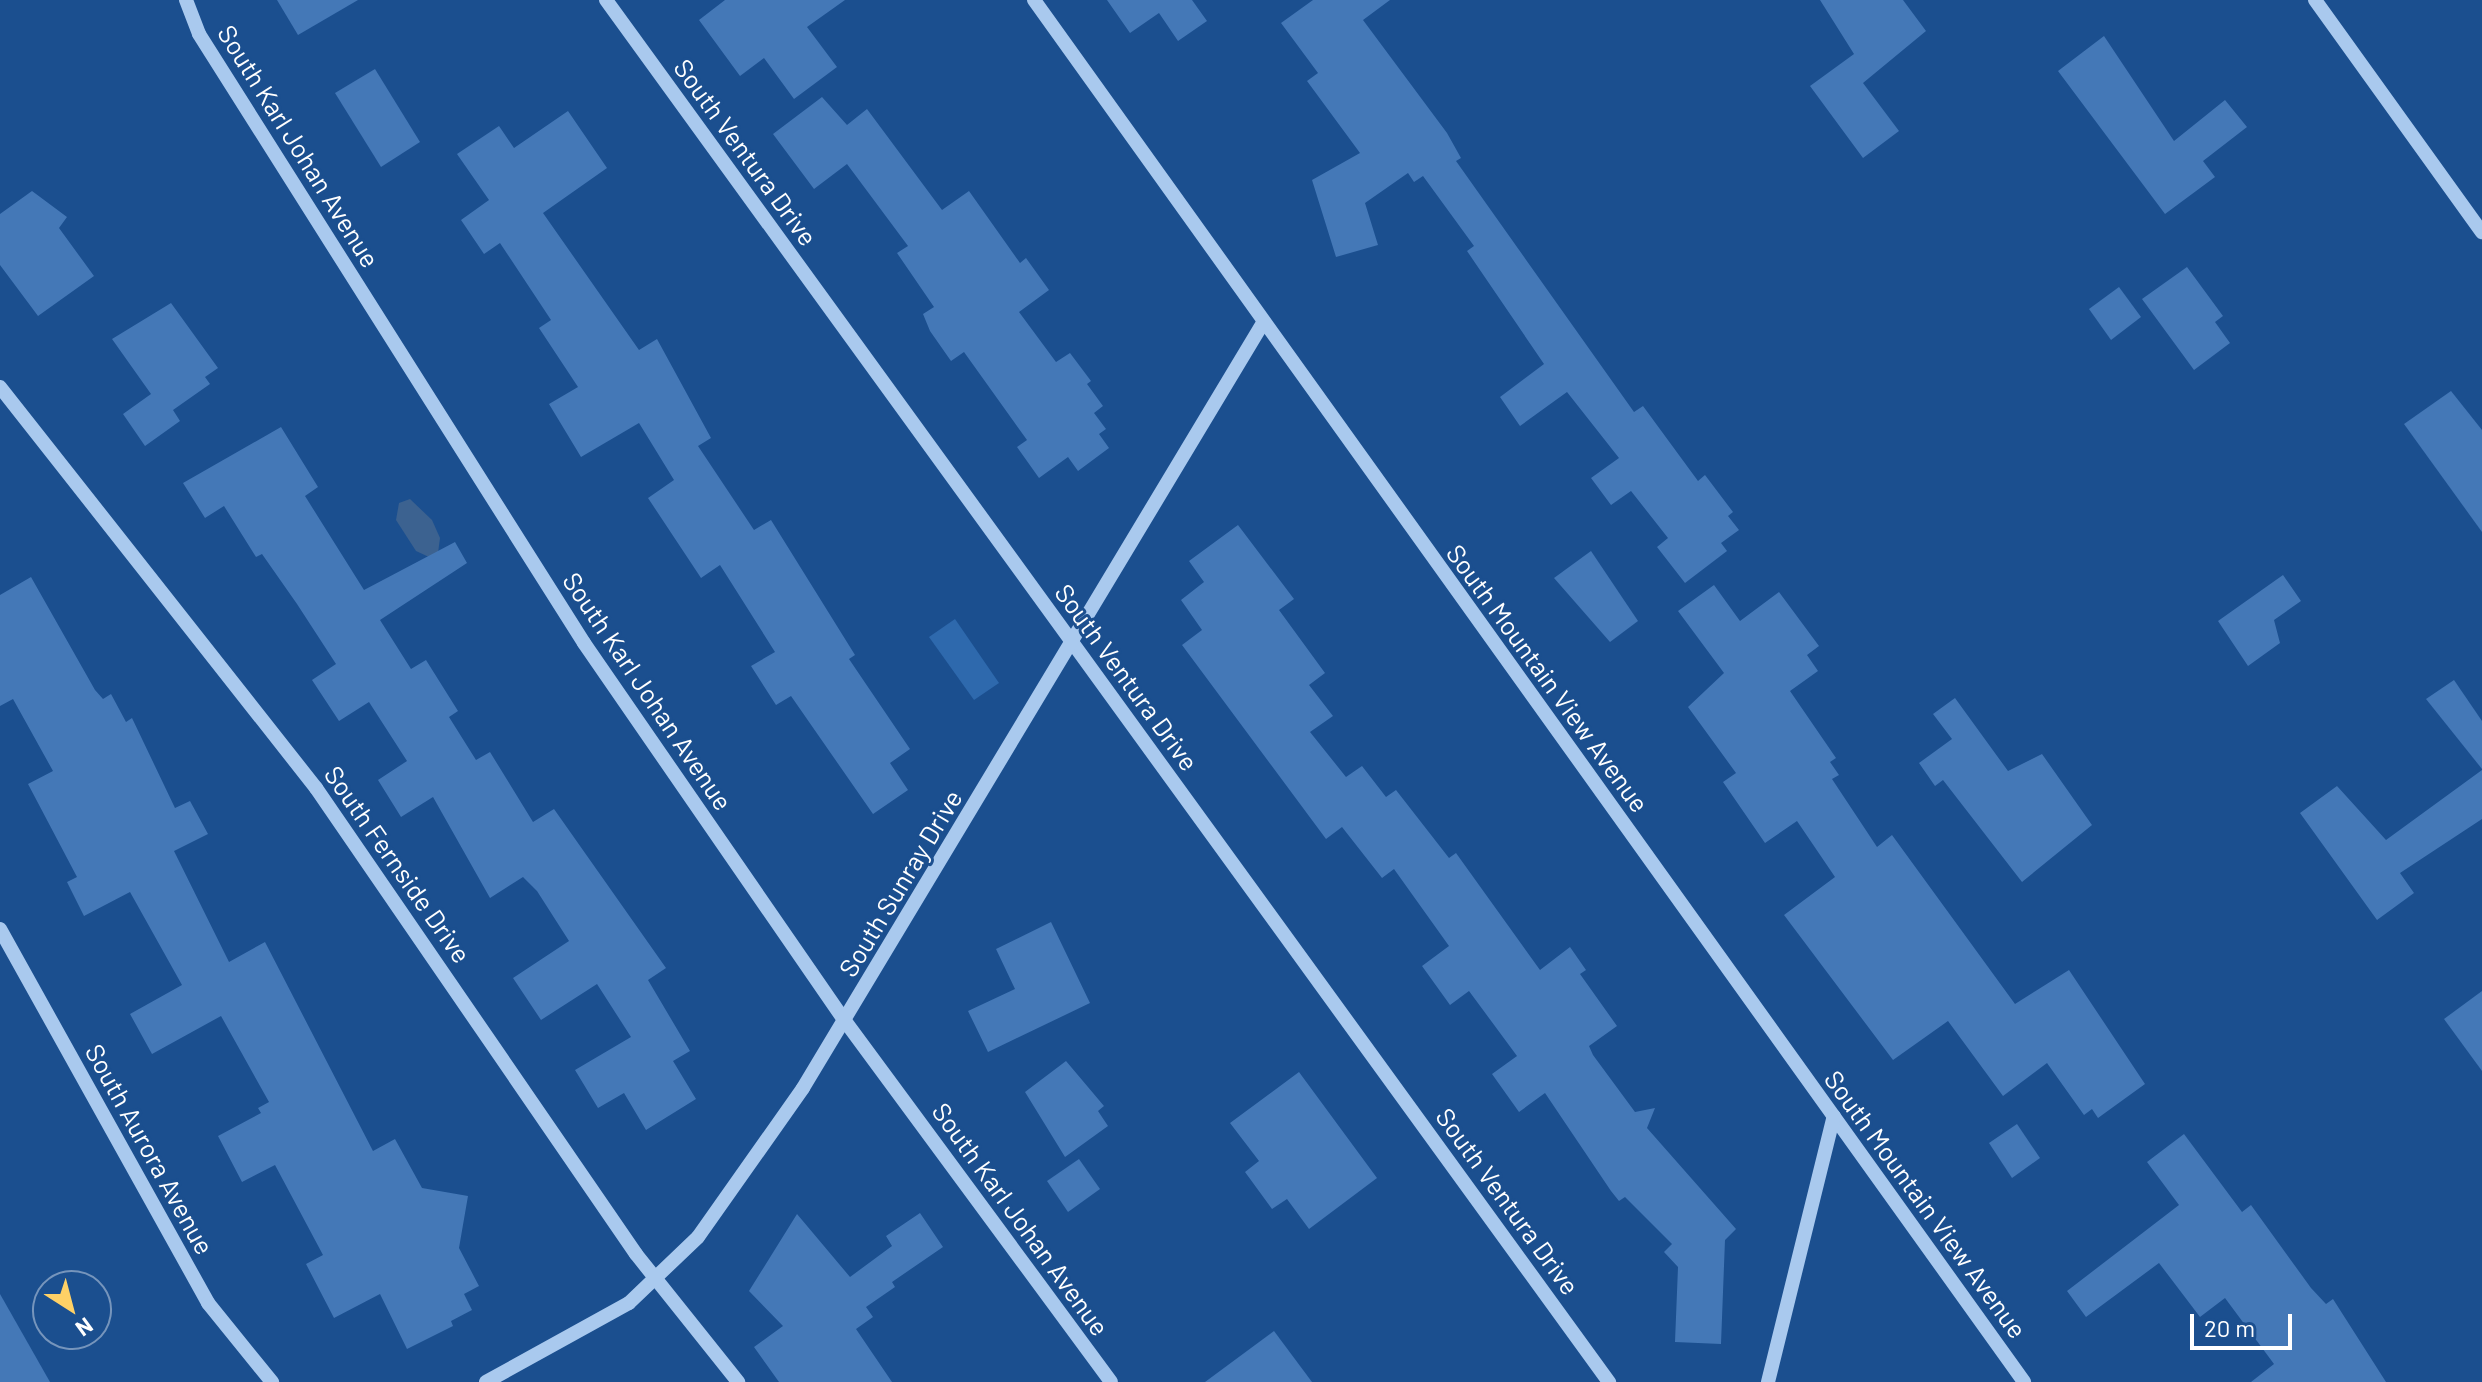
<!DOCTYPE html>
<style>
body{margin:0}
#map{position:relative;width:2482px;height:1382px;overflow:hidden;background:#1b4f8f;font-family:Barlow,sans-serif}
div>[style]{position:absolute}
.green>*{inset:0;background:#2e69ad}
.water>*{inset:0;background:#3c6290}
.building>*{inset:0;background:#4478b7}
.minor>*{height:14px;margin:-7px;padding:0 7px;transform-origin:7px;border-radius:7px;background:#a9c9ee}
span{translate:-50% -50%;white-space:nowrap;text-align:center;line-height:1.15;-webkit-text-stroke:6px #1b4f8f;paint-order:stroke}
.street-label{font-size:26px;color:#fff}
.north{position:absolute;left:32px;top:1270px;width:80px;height:80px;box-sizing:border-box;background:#1b4f8f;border:2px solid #7695bc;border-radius:50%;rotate:144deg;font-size:22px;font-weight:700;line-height:32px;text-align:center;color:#fff}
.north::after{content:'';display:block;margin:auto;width:28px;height:36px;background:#ffd166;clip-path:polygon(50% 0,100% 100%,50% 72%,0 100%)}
.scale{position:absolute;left:2190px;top:1314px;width:102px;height:36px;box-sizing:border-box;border:4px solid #fff;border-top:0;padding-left:10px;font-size:24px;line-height:28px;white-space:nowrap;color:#fff;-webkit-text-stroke:6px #1b4f8f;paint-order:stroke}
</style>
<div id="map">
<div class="green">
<div style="clip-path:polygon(955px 619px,999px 683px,974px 700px,929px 637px)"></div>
</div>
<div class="water">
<div style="clip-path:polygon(410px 499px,432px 520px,440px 538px,438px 553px,429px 557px,416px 551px,396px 520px,399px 503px)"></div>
</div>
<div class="building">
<div style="clip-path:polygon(277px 0,358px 0,298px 35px)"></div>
<div style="clip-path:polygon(725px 0,845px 0,807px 27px,837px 67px,794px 99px,764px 58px,740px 76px,699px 20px)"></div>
<div style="clip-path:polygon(1107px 0,1192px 0,1207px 21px,1178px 41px,1159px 13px,1130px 33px)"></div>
<div style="clip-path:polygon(1313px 0,1390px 0,1363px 20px,1447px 133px,1461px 158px,1456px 161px,1634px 412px,1643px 406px,1698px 481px,1705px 475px,1733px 512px,1728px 516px,1739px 530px,1721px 543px,1727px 551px,1685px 583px,1657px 547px,1668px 538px,1631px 491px,1611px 505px,1591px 478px,1619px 458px,1567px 392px,1520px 426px,1500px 397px,1544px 364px,1467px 251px,1474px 246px,1423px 176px,1414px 182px,1408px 173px,1365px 203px,1378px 245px,1336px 257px,1312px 180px,1360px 153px,1307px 81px,1318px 73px,1281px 23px)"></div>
<div style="clip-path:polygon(1820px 0,1903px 0,1926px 31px,1863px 83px,1899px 131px,1863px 158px,1810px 86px,1854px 54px)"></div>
<div style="clip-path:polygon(2104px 36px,2174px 141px,2225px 100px,2247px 127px,2203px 161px,2215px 177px,2165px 214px,2058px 71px)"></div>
<div style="clip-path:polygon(375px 69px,420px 142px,381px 167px,335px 93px)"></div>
<div style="clip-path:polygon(822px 97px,847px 125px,867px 109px,942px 210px,969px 191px,1020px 263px,1026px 258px,1049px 290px,1019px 312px,1056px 362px,1070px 353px,1091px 381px,1087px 384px,1103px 406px,1094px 413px,1106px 429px,1099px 434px,1109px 448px,1078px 471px,1068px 457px,1039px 478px,1017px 447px,1027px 440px,964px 352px,951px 361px,930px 331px,923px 314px,934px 307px,897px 253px,908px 246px,847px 164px,814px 189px,773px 134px)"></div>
<div style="clip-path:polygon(568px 111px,607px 168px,543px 213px,639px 350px,657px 339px,711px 438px,698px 446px,754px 530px,771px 520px,855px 655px,849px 659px,910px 749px,890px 763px,908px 790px,873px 814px,791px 696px,776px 705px,751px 666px,775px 652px,720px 565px,701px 578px,648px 498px,674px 480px,639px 423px,581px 457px,549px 404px,578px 387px,539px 328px,551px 320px,500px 243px,484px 254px,461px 220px,489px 200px,457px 154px,499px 126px,514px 148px)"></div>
<div style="clip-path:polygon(32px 191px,67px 217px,59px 228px,94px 276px,38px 316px,0 265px,0 214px)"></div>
<div style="clip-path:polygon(2187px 267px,2223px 316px,2215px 322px,2230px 343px,2194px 370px,2142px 299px)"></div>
<div style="clip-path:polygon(2119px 287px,2141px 317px,2111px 340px,2089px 309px)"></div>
<div style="clip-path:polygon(171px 303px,218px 368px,205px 377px,210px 384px,173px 410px,180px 421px,145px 446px,123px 414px,151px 394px,112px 339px)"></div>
<div style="clip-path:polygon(2451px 391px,2482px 430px,2482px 532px,2404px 424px)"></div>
<div style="clip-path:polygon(281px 427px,318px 487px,305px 496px,364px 590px,455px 542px,467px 563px,380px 620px,411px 669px,426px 660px,458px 711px,449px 717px,476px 760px,490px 752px,533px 822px,554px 809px,666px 968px,648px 980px,690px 1051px,673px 1061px,696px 1099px,646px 1130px,624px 1093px,598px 1108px,575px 1070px,631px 1037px,597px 984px,541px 1020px,513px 978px,569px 941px,537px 891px,523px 877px,490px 898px,433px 797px,401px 817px,378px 780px,407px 761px,369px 702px,339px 721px,312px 680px,336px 664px,297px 604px,262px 554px,256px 557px,224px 506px,205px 518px,183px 483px)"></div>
<div style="clip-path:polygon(1238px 525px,1294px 599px,1279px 610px,1325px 673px,1309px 685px,1333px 716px,1310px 732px,1346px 777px,1362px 766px,1386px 797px,1396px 790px,1449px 858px,1456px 853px,1540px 970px,1570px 947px,1586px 970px,1580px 974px,1617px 1026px,1589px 1046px,1593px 1055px,1635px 1112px,1655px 1108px,1647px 1128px,1736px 1229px,1725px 1240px,1721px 1344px,1675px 1342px,1678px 1267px,1664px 1252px,1672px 1244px,1625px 1197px,1619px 1201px,1611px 1191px,1545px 1093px,1519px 1112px,1492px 1074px,1517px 1056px,1469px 991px,1450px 1005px,1422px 966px,1449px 946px,1394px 869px,1382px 878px,1342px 827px,1326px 839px,1182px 645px,1202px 630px,1181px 600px,1204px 582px,1189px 561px)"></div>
<div style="clip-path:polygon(1591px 551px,1638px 621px,1610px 642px,1554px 578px)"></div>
<div style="clip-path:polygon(2283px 575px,2301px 601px,2274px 620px,2280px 643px,2248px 666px,2218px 621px)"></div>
<div style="clip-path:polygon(31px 577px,95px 690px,103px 699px,111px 694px,126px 722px,132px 718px,175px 808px,190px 801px,208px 834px,174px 851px,229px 962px,265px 942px,373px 1151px,395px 1139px,422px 1188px,468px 1196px,459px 1248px,479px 1286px,464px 1294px,472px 1310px,451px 1321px,453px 1326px,407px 1349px,380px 1294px,334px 1318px,306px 1264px,323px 1255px,275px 1165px,242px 1182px,218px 1136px,261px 1113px,258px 1108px,269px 1102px,221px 1016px,152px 1054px,130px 1014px,182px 985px,130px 892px,84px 916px,67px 882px,77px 877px,28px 784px,53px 771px,13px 699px,0 706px,0 595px)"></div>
<div style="clip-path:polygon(1714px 585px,1740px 621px,1779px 592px,1819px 646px,1807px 655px,1818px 671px,1790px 691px,1836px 758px,1830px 762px,1839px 775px,1832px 779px,1877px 847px,1892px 835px,2015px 1004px,2069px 970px,2145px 1084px,2098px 1118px,2092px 1109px,2084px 1115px,2047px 1063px,2003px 1096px,1948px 1021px,1893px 1060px,1784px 915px,1835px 877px,1797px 821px,1765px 843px,1723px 782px,1736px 773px,1688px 707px,1724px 673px,1678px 611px)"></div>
<div style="clip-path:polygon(2454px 680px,2482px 721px,2482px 769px,2426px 699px)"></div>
<div style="clip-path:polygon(1955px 698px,2008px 771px,2042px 754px,2092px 825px,2022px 882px,1943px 780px,1935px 786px,1919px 763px,1952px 739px,1933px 714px)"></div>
<div style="clip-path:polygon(2482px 770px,2482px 819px,2400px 873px,2414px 893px,2377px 920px,2300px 813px,2337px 786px,2386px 840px)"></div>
<div style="clip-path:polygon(1051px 922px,1090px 1003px,988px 1052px,968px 1011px,1015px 989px,996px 949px)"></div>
<div style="clip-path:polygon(2482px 991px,2482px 1071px,2444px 1019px)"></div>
<div style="clip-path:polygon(1066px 1061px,1104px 1106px,1098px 1111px,1108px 1126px,1065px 1157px,1025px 1092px)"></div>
<div style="clip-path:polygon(1299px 1072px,1377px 1178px,1309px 1229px,1287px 1199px,1272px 1209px,1245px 1172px,1259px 1161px,1230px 1123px)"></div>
<div style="clip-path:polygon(2017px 1124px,2040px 1158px,2012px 1178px,1989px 1143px)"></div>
<div style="clip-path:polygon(2184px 1134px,2242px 1212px,2251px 1205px,2311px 1288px,2326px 1304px,2333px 1299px,2386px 1382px,2251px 1382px,2274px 1364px,2225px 1298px,2200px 1317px,2159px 1263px,2086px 1317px,2067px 1291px,2179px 1205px,2147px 1162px)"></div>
<div style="clip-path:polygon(1079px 1159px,1100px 1189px,1068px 1212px,1047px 1181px)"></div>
<div style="clip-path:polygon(920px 1213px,943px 1247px,892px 1282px,895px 1287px,866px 1307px,873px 1317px,856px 1329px,892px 1382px,779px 1382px,754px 1347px,783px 1326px,749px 1291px,797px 1214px,850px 1277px,892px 1246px,886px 1236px)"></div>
<div style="clip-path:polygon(0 1294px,50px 1382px,0 1382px)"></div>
<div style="clip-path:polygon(1274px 1331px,1312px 1382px,1205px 1382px)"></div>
</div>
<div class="minor">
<div style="left:186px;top:0;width:36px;rotate:69deg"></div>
<div style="left:199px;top:34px;width:720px;rotate:57.7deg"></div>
<div style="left:584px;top:643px;width:459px;rotate:55.4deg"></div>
<div style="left:845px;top:1021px;width:448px;rotate:53.6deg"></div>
<div style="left:606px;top:0;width:1708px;rotate:54.03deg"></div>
<div style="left:1034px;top:0;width:1700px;rotate:54.38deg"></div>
<div style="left:2315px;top:0;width:286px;rotate:54.3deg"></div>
<div style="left:0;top:387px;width:511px;rotate:51.76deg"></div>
<div style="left:316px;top:788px;width:565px;rotate:55.52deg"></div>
<div style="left:636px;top:1254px;width:164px;rotate:51.4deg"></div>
<div style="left:0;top:929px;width:428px;rotate:60.9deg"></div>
<div style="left:208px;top:1303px;width:102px;rotate:51deg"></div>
<div style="left:486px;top:1382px;width:163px;rotate:-28.9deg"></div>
<div style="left:629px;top:1303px;width:95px;rotate:-43.7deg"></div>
<div style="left:698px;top:1237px;width:182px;rotate:-54.8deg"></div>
<div style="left:803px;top:1088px;width:893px;rotate:-58.98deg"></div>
<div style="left:1768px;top:1382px;width:274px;rotate:-76.1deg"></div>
</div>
<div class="street-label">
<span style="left:299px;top:146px;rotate:58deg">South Karl Johan Avenue</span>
<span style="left:746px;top:152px;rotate:54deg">South Ventura Drive</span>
<span style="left:1127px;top:677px;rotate:54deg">South Ventura Drive</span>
<span style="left:1548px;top:678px;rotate:54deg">South Mountain View Avenue</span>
<span style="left:648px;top:691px;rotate:56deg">South Karl Johan Avenue</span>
<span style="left:398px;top:864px;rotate:55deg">South Fernside Drive</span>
<span style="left:900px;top:883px;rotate:-59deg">South Sunray Drive</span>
<span style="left:150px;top:1149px;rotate:61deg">South Aurora Avenue</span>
<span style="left:1508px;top:1201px;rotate:54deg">South Ventura Drive</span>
<span style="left:1926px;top:1204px;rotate:54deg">South Mountain View Avenue</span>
<span style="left:1021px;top:1219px;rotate:54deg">South Karl Johan Avenue</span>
</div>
<div class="north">N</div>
<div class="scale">20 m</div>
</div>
